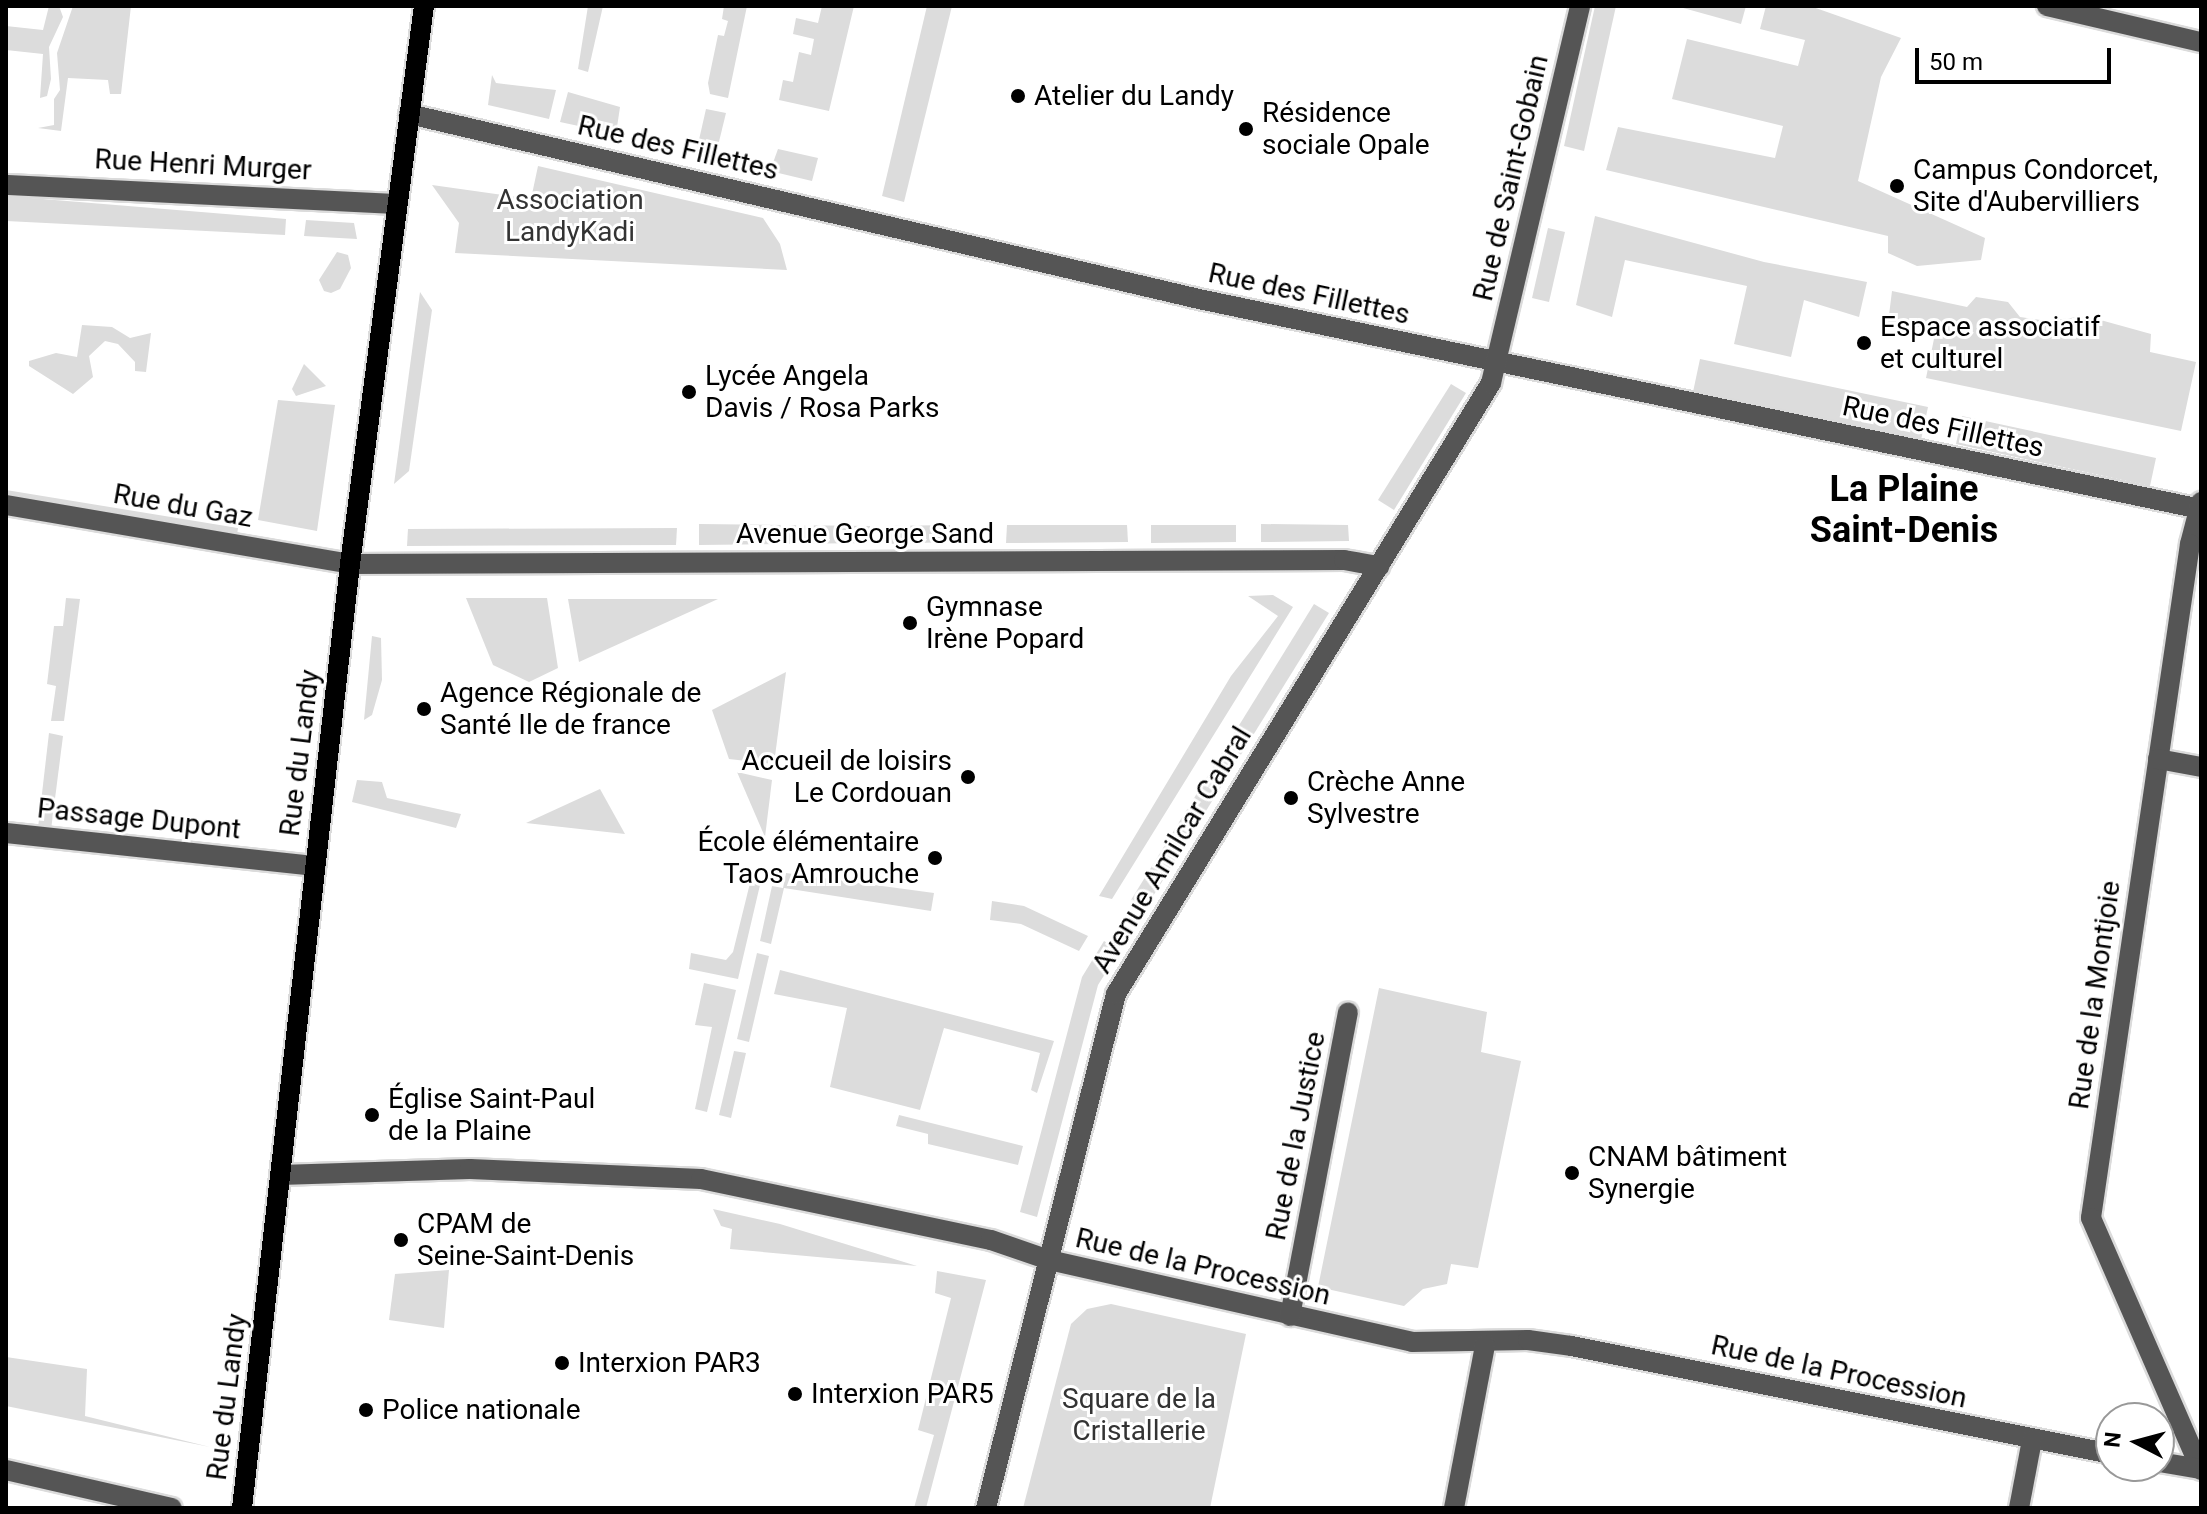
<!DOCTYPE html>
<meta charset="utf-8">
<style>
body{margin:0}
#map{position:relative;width:2207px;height:1514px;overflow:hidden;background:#fff;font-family:Roboto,sans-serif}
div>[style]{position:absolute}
.green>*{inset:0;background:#dcdcdc}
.roads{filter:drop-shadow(2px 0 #dbdbdb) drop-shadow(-2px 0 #dbdbdb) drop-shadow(0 2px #dbdbdb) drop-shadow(0 -2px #dbdbdb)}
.minor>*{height:20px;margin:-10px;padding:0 10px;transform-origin:10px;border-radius:10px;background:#555}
.major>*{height:20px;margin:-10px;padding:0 10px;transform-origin:10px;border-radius:10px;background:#000}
.dots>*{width:22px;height:22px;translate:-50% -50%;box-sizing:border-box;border:4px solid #fff;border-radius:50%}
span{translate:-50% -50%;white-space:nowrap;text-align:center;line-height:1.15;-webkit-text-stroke:6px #fff;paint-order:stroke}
.poi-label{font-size:28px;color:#000}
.left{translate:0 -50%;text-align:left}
.right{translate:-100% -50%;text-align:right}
.street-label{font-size:28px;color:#000}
.park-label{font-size:28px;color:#333}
.district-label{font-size:36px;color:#000;font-weight:700}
.frame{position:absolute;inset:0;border:8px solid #000;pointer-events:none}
.north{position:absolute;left:2095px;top:1402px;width:80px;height:80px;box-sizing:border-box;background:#fff;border:2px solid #999;border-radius:50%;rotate:276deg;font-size:22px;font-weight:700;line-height:32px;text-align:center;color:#000}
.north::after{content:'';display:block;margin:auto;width:28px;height:36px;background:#000;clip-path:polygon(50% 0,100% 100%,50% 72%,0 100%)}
.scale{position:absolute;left:1915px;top:48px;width:196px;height:36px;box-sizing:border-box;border:4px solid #000;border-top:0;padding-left:10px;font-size:24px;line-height:28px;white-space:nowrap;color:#000;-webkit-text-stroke:6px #fff;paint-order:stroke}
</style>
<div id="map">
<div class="green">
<div style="clip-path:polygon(49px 6px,59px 6px,63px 17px,49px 47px,51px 79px,47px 96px,40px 98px,43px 54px,6px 50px,6px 26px,43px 30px)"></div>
<div style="clip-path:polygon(73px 6px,131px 6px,121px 94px,110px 94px,108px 80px,68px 78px,61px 131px,38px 128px,54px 125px,54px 99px,60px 90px,57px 53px)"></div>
<div style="clip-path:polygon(588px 6px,603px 6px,588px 72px,578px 69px)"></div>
<div style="clip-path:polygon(724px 6px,747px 6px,728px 98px,710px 94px,708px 83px,718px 35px,724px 36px,728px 21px,722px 19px)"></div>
<div style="clip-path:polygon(822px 6px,854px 6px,829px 111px,779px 100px,783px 80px,793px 82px,799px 52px,811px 55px,814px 39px,793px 34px,796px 18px,818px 23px)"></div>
<div style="clip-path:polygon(927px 6px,952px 6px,904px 202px,882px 196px)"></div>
<div style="clip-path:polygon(1595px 6px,1616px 6px,1584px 151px,1564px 146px)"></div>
<div style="clip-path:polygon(1676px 6px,1746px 6px,1741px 24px)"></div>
<div style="clip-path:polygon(1766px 6px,1810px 6px,1901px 38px,1881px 77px,1858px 181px,1985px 238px,1981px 260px,1917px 266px,1888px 253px,1888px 236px,1606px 170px,1618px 127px,1775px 158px,1783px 126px,1672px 99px,1687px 39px,1798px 66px,1805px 40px,1760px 29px)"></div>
<div style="clip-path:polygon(492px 75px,496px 83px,556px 90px,549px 119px,488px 105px)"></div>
<div style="clip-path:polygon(568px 92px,620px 107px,616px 134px,560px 122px)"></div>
<div style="clip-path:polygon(706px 109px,726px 113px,715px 158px,696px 153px)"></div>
<div style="clip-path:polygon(778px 149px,818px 158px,812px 181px,770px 171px)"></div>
<div style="clip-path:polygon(538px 166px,763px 218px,780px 244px,787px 270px,455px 253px,459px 223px,432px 185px,531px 199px)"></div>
<div style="clip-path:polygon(6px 196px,286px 219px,285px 235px,6px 221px)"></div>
<div style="clip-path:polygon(1595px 216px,1764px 262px,1867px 282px,1859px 317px,1804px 300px,1791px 357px,1734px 344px,1747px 286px,1625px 260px,1612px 317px,1576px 305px)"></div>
<div style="clip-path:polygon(306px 220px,354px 223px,357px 239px,304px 236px)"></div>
<div style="clip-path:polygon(1548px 228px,1565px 232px,1549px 302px,1532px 298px)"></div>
<div style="clip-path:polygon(337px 252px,348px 255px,351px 268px,340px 289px,331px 293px,324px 291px,319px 280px)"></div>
<div style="clip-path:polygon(1892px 291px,1967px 307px,1976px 297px,2008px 302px,2020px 317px,2047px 321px,2086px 316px,2151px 334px,2150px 352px,2196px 362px,2181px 431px,1926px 378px,1936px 329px,1888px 323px)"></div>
<div style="clip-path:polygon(420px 292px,432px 310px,409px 471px,394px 484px)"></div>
<div style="clip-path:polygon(82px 325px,112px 327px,130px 338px,151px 333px,146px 372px,135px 371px,135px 362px,118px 344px,105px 341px,89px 356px,93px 377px,73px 394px,29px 366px,29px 361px,56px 353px,77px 357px)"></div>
<div style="clip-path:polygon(1700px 359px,1928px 407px,1921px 440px,1693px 392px)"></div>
<div style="clip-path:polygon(304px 364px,326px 386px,296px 396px,292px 389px)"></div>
<div style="clip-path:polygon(1451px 384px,1466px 393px,1394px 510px,1378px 500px)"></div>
<div style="clip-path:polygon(278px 400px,335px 405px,317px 531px,258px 520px)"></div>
<div style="clip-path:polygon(1962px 416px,2156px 458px,2150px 486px,1956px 444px)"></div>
<div style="clip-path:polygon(6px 490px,238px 528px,237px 535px,6px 498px)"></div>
<div style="clip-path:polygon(699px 524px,870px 526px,869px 543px,699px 545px)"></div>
<div style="clip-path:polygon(1261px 524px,1348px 525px,1349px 541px,1261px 542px)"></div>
<div style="clip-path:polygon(950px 525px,950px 542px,885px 544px,885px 526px)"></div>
<div style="clip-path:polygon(1007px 525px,1127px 525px,1128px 542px,1006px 543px)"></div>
<div style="clip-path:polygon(1151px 525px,1236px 525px,1236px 542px,1151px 543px)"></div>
<div style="clip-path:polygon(677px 528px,676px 545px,407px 546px,408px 529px)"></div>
<div style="clip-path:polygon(1273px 595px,1293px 607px,1112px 899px,1099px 896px,1231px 676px,1278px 616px,1248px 596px)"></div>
<div style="clip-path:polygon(66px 598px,80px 599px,64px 721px,51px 721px,56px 686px,47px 684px,54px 626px,63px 626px)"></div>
<div style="clip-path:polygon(466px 598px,547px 598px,558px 668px,529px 682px,493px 665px)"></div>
<div style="clip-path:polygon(568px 599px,718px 599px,579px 662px)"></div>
<div style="clip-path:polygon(1314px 604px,1329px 613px,1145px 909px,1131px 900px)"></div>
<div style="clip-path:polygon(372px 636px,381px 638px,382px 680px,372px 715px,364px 720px)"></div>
<div style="clip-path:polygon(786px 672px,774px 764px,729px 759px,712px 710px)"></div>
<div style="clip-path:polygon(49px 733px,63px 736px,51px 830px,38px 828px)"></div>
<div style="clip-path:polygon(737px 772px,772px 780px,765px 837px)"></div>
<div style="clip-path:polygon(357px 780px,382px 782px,387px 798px,461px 814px,456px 828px,352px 802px)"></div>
<div style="clip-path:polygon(600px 789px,625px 834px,526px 823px)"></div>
<div style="clip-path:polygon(786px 873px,934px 893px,931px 911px,784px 888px,771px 944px,760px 941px,772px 886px,783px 888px)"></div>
<div style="clip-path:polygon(750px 883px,760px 885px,738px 979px,689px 969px,691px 953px,726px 960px,733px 952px)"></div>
<div style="clip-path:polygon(992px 901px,1024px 906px,1088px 936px,1079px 951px,1021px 924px,990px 920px)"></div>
<div style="clip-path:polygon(1104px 941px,1120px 950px,1098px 985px,1037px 1217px,1020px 1212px,1082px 977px)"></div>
<div style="clip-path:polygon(757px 953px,769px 956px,749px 1042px,737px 1039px)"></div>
<div style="clip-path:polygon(780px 970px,1054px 1041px,1037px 1093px,1031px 1090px,1040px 1053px,944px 1028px,920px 1110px,830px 1087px,847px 1008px,774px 994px)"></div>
<div style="clip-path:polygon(704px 983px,736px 990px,707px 1112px,695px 1109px,712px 1027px,695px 1025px)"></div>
<div style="clip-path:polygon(1379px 988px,1487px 1012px,1481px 1052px,1521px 1061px,1478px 1268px,1451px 1264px,1447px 1284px,1423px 1289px,1404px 1306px,1318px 1287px)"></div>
<div style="clip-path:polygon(734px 1051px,746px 1053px,731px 1118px,719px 1115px)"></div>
<div style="clip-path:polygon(899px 1115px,1023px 1146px,1018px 1165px,928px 1144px,928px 1134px,896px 1126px)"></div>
<div style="clip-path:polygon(713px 1209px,780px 1224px,917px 1266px,730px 1249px,732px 1229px,721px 1226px)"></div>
<div style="clip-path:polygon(449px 1270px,444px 1328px,389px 1320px,395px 1274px)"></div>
<div style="clip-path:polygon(937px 1271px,986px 1280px,926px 1508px,914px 1508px,934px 1435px,918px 1430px,951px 1298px,935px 1293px)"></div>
<div style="clip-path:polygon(1111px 1304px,1246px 1334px,1210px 1508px,1023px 1508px,1071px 1324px,1087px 1309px)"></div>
<div style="clip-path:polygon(6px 1357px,87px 1369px,85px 1416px,210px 1447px,6px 1406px)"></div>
</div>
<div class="roads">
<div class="minor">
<div style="left:2047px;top:6px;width:158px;rotate:13.2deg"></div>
<div style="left:409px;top:114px;width:811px;rotate:13.18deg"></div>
<div style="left:1199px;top:299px;width:1024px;rotate:11.84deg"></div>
<div style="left:6px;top:185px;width:390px;rotate:2.8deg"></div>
<div style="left:2201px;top:502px;width:43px;rotate:104.7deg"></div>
<div style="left:2190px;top:544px;width:681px;rotate:98.36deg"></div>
<div style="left:2091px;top:1218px;width:275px;rotate:66.4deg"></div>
<div style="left:6px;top:505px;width:349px;rotate:9.7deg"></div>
<div style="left:350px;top:564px;width:994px;rotate:-0.23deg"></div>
<div style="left:1344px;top:560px;width:36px;rotate:10deg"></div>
<div style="left:2158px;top:759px;width:44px;rotate:10.5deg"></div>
<div style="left:6px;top:833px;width:311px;rotate:6.1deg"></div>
<div style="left:280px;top:1175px;width:190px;rotate:-1.8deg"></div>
<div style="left:470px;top:1169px;width:231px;rotate:2.5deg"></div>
<div style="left:701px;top:1179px;width:296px;rotate:11.9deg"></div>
<div style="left:991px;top:1240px;width:61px;rotate:19deg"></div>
<div style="left:1049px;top:1260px;width:372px;rotate:12.7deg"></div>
<div style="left:1412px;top:1342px;width:116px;rotate:-1deg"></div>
<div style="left:1528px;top:1340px;width:43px;rotate:7.9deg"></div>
<div style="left:1571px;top:1346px;width:551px;rotate:11.31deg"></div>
<div style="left:1290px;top:1316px;width:309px;rotate:-79.2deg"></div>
<div style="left:2159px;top:1462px;width:43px;rotate:9.5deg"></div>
<div style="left:6px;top:1470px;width:170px;rotate:12.9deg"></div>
<div style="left:986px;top:1508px;width:530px;rotate:-75.81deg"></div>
<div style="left:1116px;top:994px;width:717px;rotate:-58.46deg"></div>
<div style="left:1491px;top:383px;width:387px;rotate:-76.7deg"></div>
<div style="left:1454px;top:1508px;width:166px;rotate:-79.2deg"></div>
<div style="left:2019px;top:1508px;width:69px;rotate:-79.2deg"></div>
</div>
<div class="major">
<div style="left:242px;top:1508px;width:950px;rotate:-83.47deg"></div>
<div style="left:350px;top:564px;width:563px;rotate:-82.45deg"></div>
</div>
</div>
<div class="dots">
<div style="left:1018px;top:96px;background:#000"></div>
<div style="left:1246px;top:129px;background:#000"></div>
<div style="left:1897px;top:186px;background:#000"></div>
<div style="left:1864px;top:343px;background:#000"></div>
<div style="left:689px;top:392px;background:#000"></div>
<div style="left:910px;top:623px;background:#000"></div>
<div style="left:424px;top:709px;background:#000"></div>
<div style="left:968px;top:777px;background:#000"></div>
<div style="left:1291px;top:798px;background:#000"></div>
<div style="left:935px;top:858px;background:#000"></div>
<div style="left:372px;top:1115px;background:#000"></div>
<div style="left:1572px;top:1173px;background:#000"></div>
<div style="left:401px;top:1240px;background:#000"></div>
<div style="left:562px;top:1363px;background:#000"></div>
<div style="left:795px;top:1394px;background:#000"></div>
<div style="left:366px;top:1410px;background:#000"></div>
</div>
<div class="poi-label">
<span class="left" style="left:1034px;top:96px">Atelier du Landy</span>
<span class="left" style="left:1262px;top:129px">Résidence<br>sociale Opale</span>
<span class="left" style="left:1913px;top:186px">Campus Condorcet,<br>Site d'Aubervilliers</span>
<span class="left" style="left:1880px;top:343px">Espace associatif<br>et culturel</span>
<span class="left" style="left:705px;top:392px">Lycée Angela<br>Davis / Rosa Parks</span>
<span class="left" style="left:926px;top:623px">Gymnase<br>Irène Popard</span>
<span class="left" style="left:440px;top:709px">Agence Régionale de<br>Santé Ile de france</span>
<span class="right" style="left:952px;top:777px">Accueil de loisirs<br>Le Cordouan</span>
<span class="left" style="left:1307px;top:798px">Crèche Anne<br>Sylvestre</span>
<span class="right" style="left:919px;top:858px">École élémentaire<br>Taos Amrouche</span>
<span class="left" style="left:388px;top:1115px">Église Saint-Paul<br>de la Plaine</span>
<span class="left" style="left:1588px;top:1173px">CNAM bâtiment<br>Synergie</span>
<span class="left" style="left:417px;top:1240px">CPAM de<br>Seine-Saint-Denis</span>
<span class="left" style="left:578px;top:1363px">Interxion PAR3</span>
<span class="left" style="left:811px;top:1394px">Interxion PAR5</span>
<span class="left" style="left:382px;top:1410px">Police nationale</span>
</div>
<div class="street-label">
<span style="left:678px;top:148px;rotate:13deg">Rue des Fillettes</span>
<span style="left:203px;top:165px;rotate:3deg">Rue Henri Murger</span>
<span style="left:1511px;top:178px;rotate:-77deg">Rue de Saint-Gobain</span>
<span style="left:1309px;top:294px;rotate:12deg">Rue des Fillettes</span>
<span style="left:1943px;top:427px;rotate:12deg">Rue des Fillettes</span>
<span style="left:183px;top:506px;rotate:10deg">Rue du Gaz</span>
<span style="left:865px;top:534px">Avenue George Sand</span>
<span style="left:300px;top:753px;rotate:-83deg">Rue du Landy</span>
<span style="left:139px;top:819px;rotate:6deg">Passage Dupont</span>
<span style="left:1172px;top:850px;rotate:-59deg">Avenue Amilcar Cabral</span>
<span style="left:2095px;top:995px;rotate:-82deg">Rue de la Montjoie</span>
<span style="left:1296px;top:1136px;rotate:-79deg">Rue de la Justice</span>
<span style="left:1203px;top:1267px;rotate:13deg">Rue de la Procession</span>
<span style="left:1839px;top:1372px;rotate:12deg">Rue de la Procession</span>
<span style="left:227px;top:1397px;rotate:-83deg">Rue du Landy</span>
</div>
<div class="park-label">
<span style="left:570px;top:216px">Association<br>LandyKadi</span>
<span style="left:1139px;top:1415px">Square de la<br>Cristallerie</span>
</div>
<div class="district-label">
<span style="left:1904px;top:510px">La Plaine<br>Saint-Denis</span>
</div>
<div class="frame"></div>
<div class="north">N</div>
<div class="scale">50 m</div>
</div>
